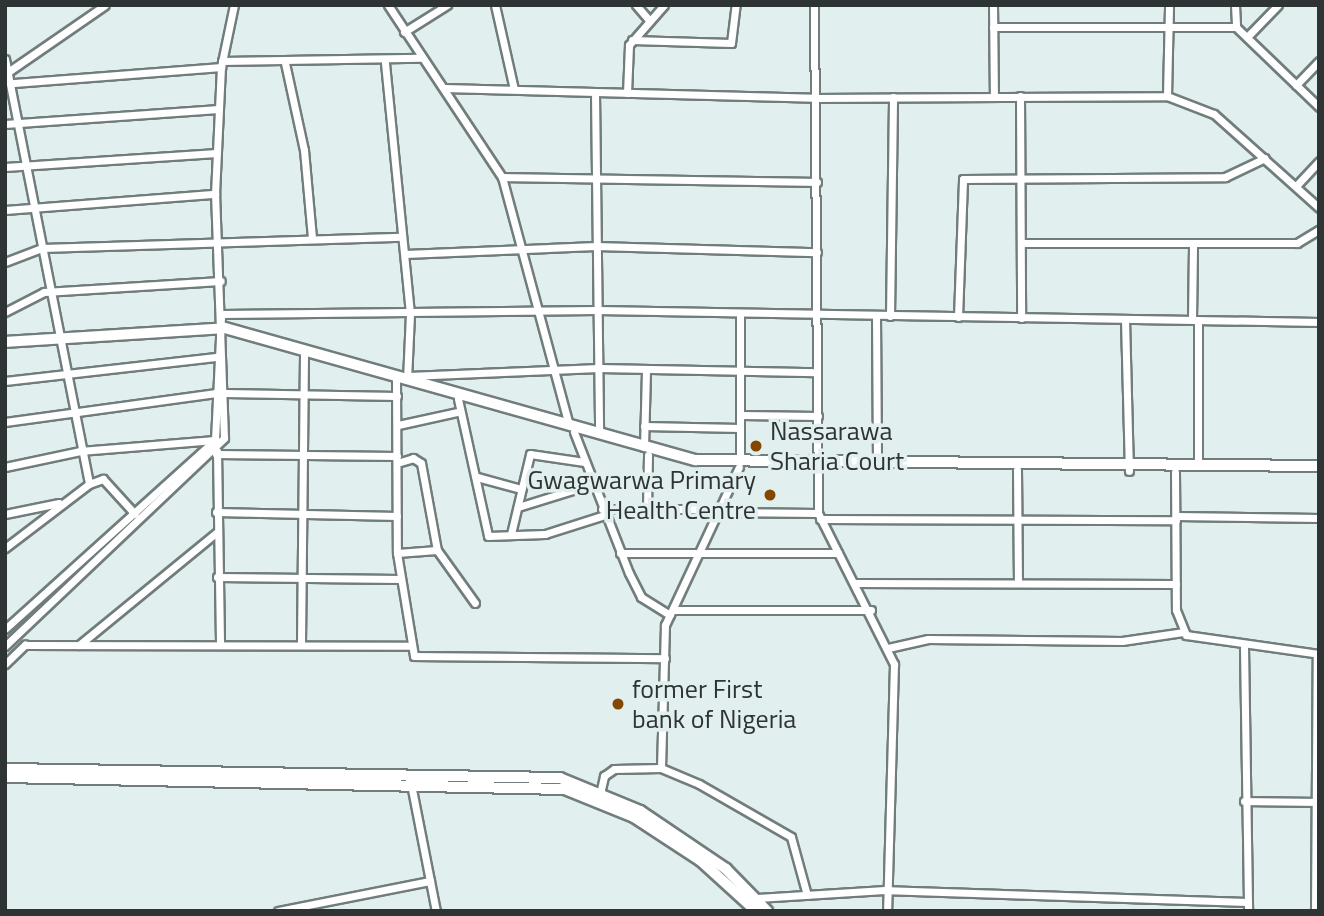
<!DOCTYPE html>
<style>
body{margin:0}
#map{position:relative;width:1324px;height:916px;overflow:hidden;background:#e1efee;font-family:"Titillium Web",sans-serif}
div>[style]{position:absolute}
.roads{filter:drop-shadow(2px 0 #717d7c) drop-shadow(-2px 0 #717d7c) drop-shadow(0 2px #717d7c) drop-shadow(0 -2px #717d7c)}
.street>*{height:7px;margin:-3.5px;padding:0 3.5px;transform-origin:3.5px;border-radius:3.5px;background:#fff}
.secondary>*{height:10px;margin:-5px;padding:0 5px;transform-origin:5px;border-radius:5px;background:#fff}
.dots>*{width:19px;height:19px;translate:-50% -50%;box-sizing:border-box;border:4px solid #e1efee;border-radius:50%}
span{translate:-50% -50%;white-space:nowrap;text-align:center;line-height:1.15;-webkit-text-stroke:7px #e1efee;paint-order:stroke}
.poi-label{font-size:26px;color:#2e3333}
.left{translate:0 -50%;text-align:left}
.right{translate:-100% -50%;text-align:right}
.frame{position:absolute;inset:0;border:7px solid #2e3333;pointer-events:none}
</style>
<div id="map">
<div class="roads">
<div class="street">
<div style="left:388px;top:5px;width:206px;rotate:56.5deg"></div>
<div style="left:502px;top:177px;width:257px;rotate:74.9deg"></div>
<div style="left:495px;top:5px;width:86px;rotate:77.3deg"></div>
<div style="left:636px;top:5px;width:21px;rotate:49deg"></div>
<div style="left:814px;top:5px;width:508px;rotate:89.55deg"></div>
<div style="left:818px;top:513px;width:169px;rotate:63.3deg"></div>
<div style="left:894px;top:664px;width:247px;rotate:91.6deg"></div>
<div style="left:993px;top:5px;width:91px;rotate:89.4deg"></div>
<div style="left:1235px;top:5px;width:22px;rotate:87deg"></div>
<div style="left:993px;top:27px;width:243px"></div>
<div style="left:1236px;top:27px;width:115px;rotate:43.9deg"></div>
<div style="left:404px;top:32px;width:51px;rotate:-32.1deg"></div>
<div style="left:1248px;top:36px;width:43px;rotate:-45.9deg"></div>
<div style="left:632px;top:40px;width:99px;rotate:1.7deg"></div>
<div style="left:731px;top:43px;width:38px;rotate:-83deg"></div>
<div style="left:5px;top:59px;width:433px;rotate:78.8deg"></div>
<div style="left:89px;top:484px;width:106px;rotate:142.7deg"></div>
<div style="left:222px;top:61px;width:199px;rotate:-0.9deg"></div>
<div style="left:285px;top:63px;width:89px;rotate:77.7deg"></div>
<div style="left:304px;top:150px;width:88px;rotate:84.8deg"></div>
<div style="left:385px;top:63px;width:252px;rotate:84.3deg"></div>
<div style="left:410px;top:314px;width:65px;rotate:92.6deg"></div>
<div style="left:5px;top:74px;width:121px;rotate:-34.6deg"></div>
<div style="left:14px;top:83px;width:208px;rotate:-4.4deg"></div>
<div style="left:1296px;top:85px;width:33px;rotate:-46deg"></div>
<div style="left:444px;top:88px;width:370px;rotate:1.5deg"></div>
<div style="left:814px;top:98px;width:353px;rotate:-0.3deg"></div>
<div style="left:1167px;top:96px;width:50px;rotate:21deg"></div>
<div style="left:1214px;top:114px;width:141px;rotate:41.8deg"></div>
<div style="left:595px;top:93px;width:341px;rotate:89.3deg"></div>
<div style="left:627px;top:93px;width:48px;rotate:-87.6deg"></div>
<div style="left:629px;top:45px;width:53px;rotate:-48.8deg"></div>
<div style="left:1020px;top:96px;width:222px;rotate:89.7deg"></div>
<div style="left:1167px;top:96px;width:91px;rotate:-88.7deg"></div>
<div style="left:5px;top:124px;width:214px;rotate:-4deg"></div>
<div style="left:5px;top:167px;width:212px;rotate:-3.8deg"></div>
<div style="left:502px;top:177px;width:315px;rotate:0.9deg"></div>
<div style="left:1296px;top:186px;width:34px;rotate:-47deg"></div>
<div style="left:5px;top:210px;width:211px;rotate:-4.4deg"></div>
<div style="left:1021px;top:243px;width:276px"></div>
<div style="left:1297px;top:243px;width:26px;rotate:-31deg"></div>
<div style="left:405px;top:254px;width:191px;rotate:-2.4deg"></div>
<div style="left:596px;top:246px;width:221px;rotate:1.6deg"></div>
<div style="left:5px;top:262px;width:40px;rotate:-21deg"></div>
<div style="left:42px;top:248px;width:360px;rotate:-1.8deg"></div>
<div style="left:5px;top:312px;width:44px;rotate:-27.1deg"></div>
<div style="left:44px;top:292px;width:177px;rotate:-3.6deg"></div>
<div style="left:222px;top:314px;width:375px;rotate:-0.6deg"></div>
<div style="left:597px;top:310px;width:722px;rotate:0.95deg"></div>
<div style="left:876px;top:316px;width:148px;rotate:89.6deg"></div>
<div style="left:890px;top:316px;width:219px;rotate:-89.2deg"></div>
<div style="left:958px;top:317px;width:138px;rotate:-87.9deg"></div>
<div style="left:963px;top:179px;width:262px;rotate:-0.4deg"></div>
<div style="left:1225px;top:177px;width:44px;rotate:-25.4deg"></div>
<div style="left:1125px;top:319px;width:152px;rotate:88.5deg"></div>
<div style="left:1192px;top:319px;width:76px;rotate:-89.2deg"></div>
<div style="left:408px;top:376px;width:191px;rotate:-2.4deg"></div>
<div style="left:599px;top:368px;width:218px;rotate:1.1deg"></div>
<div style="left:396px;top:380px;width:173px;rotate:89.7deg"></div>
<div style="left:397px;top:553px;width:104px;rotate:80.6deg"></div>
<div style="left:414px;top:656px;width:251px;rotate:0.5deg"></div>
<div style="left:5px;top:381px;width:212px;rotate:-6.5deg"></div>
<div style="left:225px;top:393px;width:172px;rotate:1deg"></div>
<div style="left:458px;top:399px;width:140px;rotate:77.6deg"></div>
<div style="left:488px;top:536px;width:57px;rotate:-2deg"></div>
<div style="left:545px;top:534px;width:63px;rotate:-17.6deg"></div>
<div style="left:741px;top:415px;width:77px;rotate:0.7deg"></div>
<div style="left:5px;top:422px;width:213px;rotate:-7.8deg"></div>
<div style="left:398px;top:425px;width:60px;rotate:-12.4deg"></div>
<div style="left:644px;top:426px;width:96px;rotate:1.2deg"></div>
<div style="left:574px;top:432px;width:151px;rotate:68.7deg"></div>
<div style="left:629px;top:573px;width:27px;rotate:63deg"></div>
<div style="left:641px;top:597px;width:34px;rotate:32deg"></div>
<div style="left:644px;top:447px;width:78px;rotate:-88.5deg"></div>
<div style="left:217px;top:451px;width:191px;rotate:89.1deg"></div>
<div style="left:216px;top:454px;width:181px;rotate:0.6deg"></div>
<div style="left:740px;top:462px;width:148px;rotate:-90deg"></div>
<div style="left:397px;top:463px;width:17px;rotate:-17deg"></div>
<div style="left:413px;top:458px;width:9px;rotate:32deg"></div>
<div style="left:421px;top:463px;width:88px;rotate:79.6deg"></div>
<div style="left:437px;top:550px;width:65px;rotate:54.4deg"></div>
<div style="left:1198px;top:466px;width:146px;rotate:-90deg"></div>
<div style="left:5px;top:467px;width:77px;rotate:-12deg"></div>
<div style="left:80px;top:451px;width:135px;rotate:-4.7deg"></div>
<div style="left:1017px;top:470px;width:113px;rotate:89.5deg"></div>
<div style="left:1175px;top:472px;width:138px;rotate:89.6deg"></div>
<div style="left:1176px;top:610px;width:27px;rotate:68deg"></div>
<div style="left:1186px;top:635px;width:134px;rotate:8.1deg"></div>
<div style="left:477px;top:477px;width:46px;rotate:15.3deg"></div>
<div style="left:89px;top:484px;width:15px;rotate:-20deg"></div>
<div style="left:103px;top:479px;width:47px;rotate:47.6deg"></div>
<div style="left:518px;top:507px;width:77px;rotate:-17.3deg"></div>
<div style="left:647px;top:508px;width:53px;rotate:-88.9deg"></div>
<div style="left:602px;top:509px;width:120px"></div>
<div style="left:216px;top:512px;width:181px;rotate:1.3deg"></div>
<div style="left:720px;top:512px;width:98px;rotate:0.6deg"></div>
<div style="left:5px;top:514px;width:55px;rotate:-11.5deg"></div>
<div style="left:1176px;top:516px;width:143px;rotate:0.8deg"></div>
<div style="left:820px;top:519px;width:356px;rotate:0.2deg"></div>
<div style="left:511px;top:534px;width:82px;rotate:-76.6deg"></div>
<div style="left:530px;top:454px;width:55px;rotate:8.4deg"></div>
<div style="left:397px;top:553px;width:40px;rotate:-4.3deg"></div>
<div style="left:620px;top:553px;width:218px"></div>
<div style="left:217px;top:577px;width:183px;rotate:0.6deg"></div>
<div style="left:855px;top:583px;width:321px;rotate:0.2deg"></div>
<div style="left:675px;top:610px;width:196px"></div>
<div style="left:5px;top:629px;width:283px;rotate:-42deg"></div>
<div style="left:215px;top:440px;width:123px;rotate:-87.2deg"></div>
<div style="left:301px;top:642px;width:288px;rotate:-89.4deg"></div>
<div style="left:79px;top:645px;width:177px;rotate:-39.3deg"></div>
<div style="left:5px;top:646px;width:302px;rotate:-43.5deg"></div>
<div style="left:224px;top:438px;width:244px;rotate:-92.1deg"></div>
<div style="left:215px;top:194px;width:127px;rotate:-87.3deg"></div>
<div style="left:221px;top:67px;width:63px;rotate:-78.2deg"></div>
<div style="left:1244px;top:647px;width:264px;rotate:89.1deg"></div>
<div style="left:888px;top:648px;width:41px;rotate:-12.7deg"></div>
<div style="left:928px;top:639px;width:194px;rotate:0.6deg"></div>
<div style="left:1122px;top:641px;width:63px;rotate:-8.3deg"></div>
<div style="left:5px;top:664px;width:28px;rotate:-44deg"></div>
<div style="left:25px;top:645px;width:385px;rotate:0.1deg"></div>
<div style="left:661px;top:768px;width:143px;rotate:-88.4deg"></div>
<div style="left:665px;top:625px;width:174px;rotate:-64.9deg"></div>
<div style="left:411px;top:784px;width:129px;rotate:78.9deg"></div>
<div style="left:599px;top:798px;width:23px;rotate:-77deg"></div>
<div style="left:604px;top:776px;width:12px;rotate:-35deg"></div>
<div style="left:614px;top:769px;width:47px;rotate:-1.2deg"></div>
<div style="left:661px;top:768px;width:41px;rotate:22.8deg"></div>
<div style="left:699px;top:784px;width:106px;rotate:29.9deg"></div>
<div style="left:791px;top:837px;width:60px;rotate:74.6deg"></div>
<div style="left:1244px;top:801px;width:73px;rotate:0.8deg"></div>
<div style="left:757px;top:898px;width:128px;rotate:-3.6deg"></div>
<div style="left:885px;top:890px;width:359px;rotate:1.9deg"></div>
<div style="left:278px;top:911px;width:155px;rotate:-11.2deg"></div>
<div style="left:1315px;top:911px;width:257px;rotate:-89.6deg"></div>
</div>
<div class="secondary">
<div style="left:5px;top:342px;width:220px;rotate:-3.6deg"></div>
<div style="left:225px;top:328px;width:489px;rotate:15.7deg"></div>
<div style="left:696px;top:460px;width:623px;rotate:0.55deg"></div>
<div style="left:5px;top:769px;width:555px;rotate:0.93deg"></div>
<div style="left:560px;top:778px;width:87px;rotate:22.4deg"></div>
<div style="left:640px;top:811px;width:104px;rotate:34deg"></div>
<div style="left:726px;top:869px;width:59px;rotate:45.7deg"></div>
<div style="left:5px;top:777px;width:560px;rotate:1.23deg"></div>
<div style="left:565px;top:789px;width:74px;rotate:22.1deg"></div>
<div style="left:634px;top:817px;width:80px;rotate:33.3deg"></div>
<div style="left:701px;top:861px;width:74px;rotate:42.3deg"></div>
</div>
</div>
<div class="dots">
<div style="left:756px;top:446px;background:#834701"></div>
<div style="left:770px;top:495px;background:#834701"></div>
<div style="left:618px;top:704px;background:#834701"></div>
</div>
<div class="poi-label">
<span class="left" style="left:770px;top:446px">Nassarawa<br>Sharia Court</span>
<span class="right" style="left:756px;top:495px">Gwagwarwa Primary<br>Health Centre</span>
<span class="left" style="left:632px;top:704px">former First<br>bank of Nigeria</span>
</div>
<div class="frame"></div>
</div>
